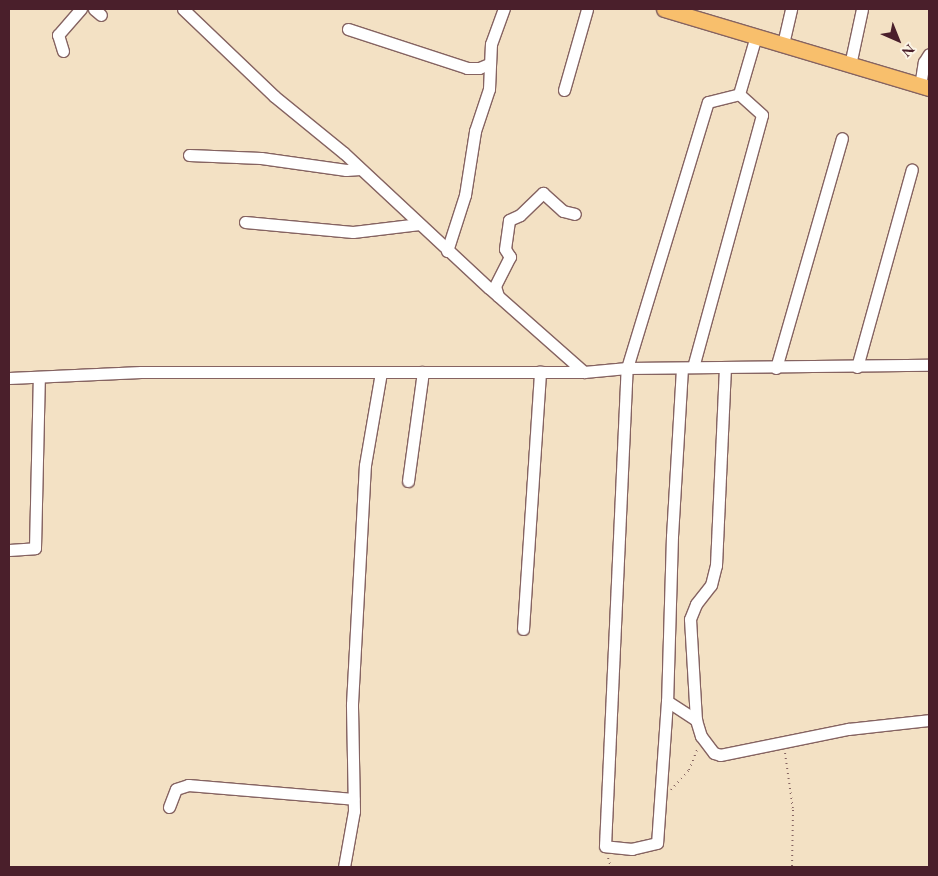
<!DOCTYPE html>
<style>
body{margin:0}
#map{position:relative;width:938px;height:876px;overflow:hidden;background:#f3e1c4;font-family:"EB Garamond",serif}
div>[style]{position:absolute}
.path>*{height:2px;margin-top:-1px;transform-origin:0;background:repeating-linear-gradient(90deg,#856361 0 1px,transparent 0 5px)}
.roads{filter:drop-shadow(1px 0 #856361) drop-shadow(-1px 0 #856361) drop-shadow(0 1px #856361) drop-shadow(0 -1px #856361)}
.minor>*{height:11px;margin:-5.5px;padding:0 5.5px;transform-origin:5.5px;border-radius:5.5px;background:#fff}
.major>*{height:15px;margin:-7.5px;padding:0 7.5px;transform-origin:7.5px;border-radius:7.5px;background:#f8bf6c}
span{translate:-50% -50%;white-space:nowrap;text-align:center;line-height:1.15;-webkit-text-stroke:4px #fcf5e5;paint-order:stroke}
.frame{position:absolute;inset:0;border:10px solid #4a1f2b;pointer-events:none}
.north{position:absolute;left:873px;top:15px;width:50px;height:50px;-webkit-text-stroke:4px #fcf5e5;paint-order:stroke;rotate:136deg;font-size:14px;font-weight:700;line-height:20px;text-align:center;color:#4a1f2b}
.north::after{content:'';display:block;margin:auto;width:18px;height:22px;background:#4a1f2b;clip-path:polygon(50% 0,100% 100%,50% 72%,0 100%)}
</style>
<div id="map">
<div class="path">
<div style="left:785px;top:753px;width:58px;rotate:82deg"></div>
<div style="left:793px;top:810px;width:57px;rotate:91deg"></div>
<div style="left:671px;top:790px;width:27px;rotate:-48deg"></div>
<div style="left:689px;top:770px;width:24px;rotate:-68deg"></div>
<div style="left:608px;top:858px;width:9px;rotate:72deg"></div>
</div>
<div class="roads">
<div class="minor">
<div style="left:94px;top:9px;width:9px;rotate:41deg"></div>
<div style="left:183px;top:9px;width:126px;rotate:43.7deg"></div>
<div style="left:274px;top:96px;width:90px;rotate:39.2deg"></div>
<div style="left:344px;top:153px;width:198px;rotate:43deg"></div>
<div style="left:489px;top:288px;width:127px;rotate:41.5deg"></div>
<div style="left:348px;top:29px;width:125px;rotate:18.1deg"></div>
<div style="left:467px;top:68px;width:12px"></div>
<div style="left:479px;top:68px;width:11px;rotate:-22deg"></div>
<div style="left:783px;top:44px;width:36px;rotate:-77deg"></div>
<div style="left:63px;top:51px;width:17px;rotate:-107deg"></div>
<div style="left:58px;top:35px;width:35px;rotate:-49deg"></div>
<div style="left:850px;top:65px;width:57px;rotate:-77.9deg"></div>
<div style="left:920px;top:86px;width:24px;rotate:-81deg"></div>
<div style="left:924px;top:62px;width:9px;rotate:-58deg"></div>
<div style="left:564px;top:90px;width:84px;rotate:-74.1deg"></div>
<div style="left:739px;top:94px;width:60px;rotate:-73.7deg"></div>
<div style="left:189px;top:155px;width:72px;rotate:2.4deg"></div>
<div style="left:261px;top:158px;width:86px;rotate:8deg"></div>
<div style="left:346px;top:170px;width:14px;rotate:-4deg"></div>
<div style="left:245px;top:222px;width:108px;rotate:5.3deg"></div>
<div style="left:353px;top:232px;width:67px;rotate:-6.8deg"></div>
<div style="left:447px;top:251px;width:59px;rotate:-72.2deg"></div>
<div style="left:465px;top:195px;width:65px;rotate:-81.1deg"></div>
<div style="left:475px;top:131px;width:44px;rotate:-71.6deg"></div>
<div style="left:489px;top:89px;width:45px;rotate:-87.5deg"></div>
<div style="left:491px;top:44px;width:37px;rotate:-70deg"></div>
<div style="left:498px;top:296px;width:10px;rotate:-107deg"></div>
<div style="left:495px;top:286px;width:33px;rotate:-63deg"></div>
<div style="left:510px;top:257px;width:9px;rotate:-122deg"></div>
<div style="left:505px;top:249px;width:29px;rotate:-82deg"></div>
<div style="left:509px;top:220px;width:12px;rotate:-24deg"></div>
<div style="left:520px;top:215px;width:32px;rotate:-44deg"></div>
<div style="left:543px;top:193px;width:27px;rotate:42deg"></div>
<div style="left:563px;top:211px;width:12px;rotate:14deg"></div>
<div style="left:857px;top:367px;width:205px;rotate:-74.5deg"></div>
<div style="left:682px;top:368px;width:168px;rotate:93.4deg"></div>
<div style="left:672px;top:536px;width:165px;rotate:91.7deg"></div>
<div style="left:667px;top:701px;width:35px;rotate:33deg"></div>
<div style="left:696px;top:720px;width:17px;rotate:73deg"></div>
<div style="left:701px;top:736px;width:21px;rotate:53deg"></div>
<div style="left:714px;top:753px;width:6px;rotate:18deg"></div>
<div style="left:720px;top:755px;width:131px;rotate:-11.5deg"></div>
<div style="left:848px;top:729px;width:81px;rotate:-6.3deg"></div>
<div style="left:776px;top:368px;width:239px;rotate:-74deg"></div>
<div style="left:9px;top:378px;width:132px;rotate:-2.6deg"></div>
<div style="left:141px;top:372px;width:443px"></div>
<div style="left:584px;top:372px;width:43px;rotate:-5.3deg"></div>
<div style="left:627px;top:368px;width:302px;rotate:-0.6deg"></div>
<div style="left:408px;top:481px;width:110px;rotate:-82.2deg"></div>
<div style="left:9px;top:550px;width:26px;rotate:-4deg"></div>
<div style="left:35px;top:548px;width:171px;rotate:-88.7deg"></div>
<div style="left:523px;top:629px;width:258px;rotate:-86.2deg"></div>
<div style="left:667px;top:701px;width:142px;rotate:94deg"></div>
<div style="left:657px;top:843px;width:26px;rotate:167deg"></div>
<div style="left:632px;top:849px;width:27px;rotate:-174deg"></div>
<div style="left:605px;top:846px;width:479px;rotate:-87.4deg"></div>
<div style="left:627px;top:368px;width:278px;rotate:-73.1deg"></div>
<div style="left:708px;top:102px;width:32px;rotate:-14deg"></div>
<div style="left:739px;top:94px;width:31px;rotate:42deg"></div>
<div style="left:762px;top:115px;width:261px;rotate:105.3deg"></div>
<div style="left:696px;top:720px;width:101px;rotate:-93.4deg"></div>
<div style="left:690px;top:619px;width:16px;rotate:-68deg"></div>
<div style="left:696px;top:604px;width:24px;rotate:-52deg"></div>
<div style="left:711px;top:585px;width:21px;rotate:-76deg"></div>
<div style="left:716px;top:565px;width:197px;rotate:-87.4deg"></div>
<div style="left:169px;top:807px;width:19px;rotate:-69deg"></div>
<div style="left:176px;top:789px;width:13px;rotate:-18deg"></div>
<div style="left:188px;top:785px;width:166px;rotate:4.8deg"></div>
<div style="left:344px;top:867px;width:57px;rotate:-79.9deg"></div>
<div style="left:354px;top:811px;width:107px;rotate:-91.1deg"></div>
<div style="left:352px;top:704px;width:239px;rotate:-86.9deg"></div>
<div style="left:365px;top:465px;width:94px;rotate:-80.2deg"></div>
</div>
<div class="major">
<div style="left:664px;top:9px;width:277px;rotate:16.6deg"></div>
</div>
</div>
<div class="frame"></div>
<div class="north">N</div>
</div>
